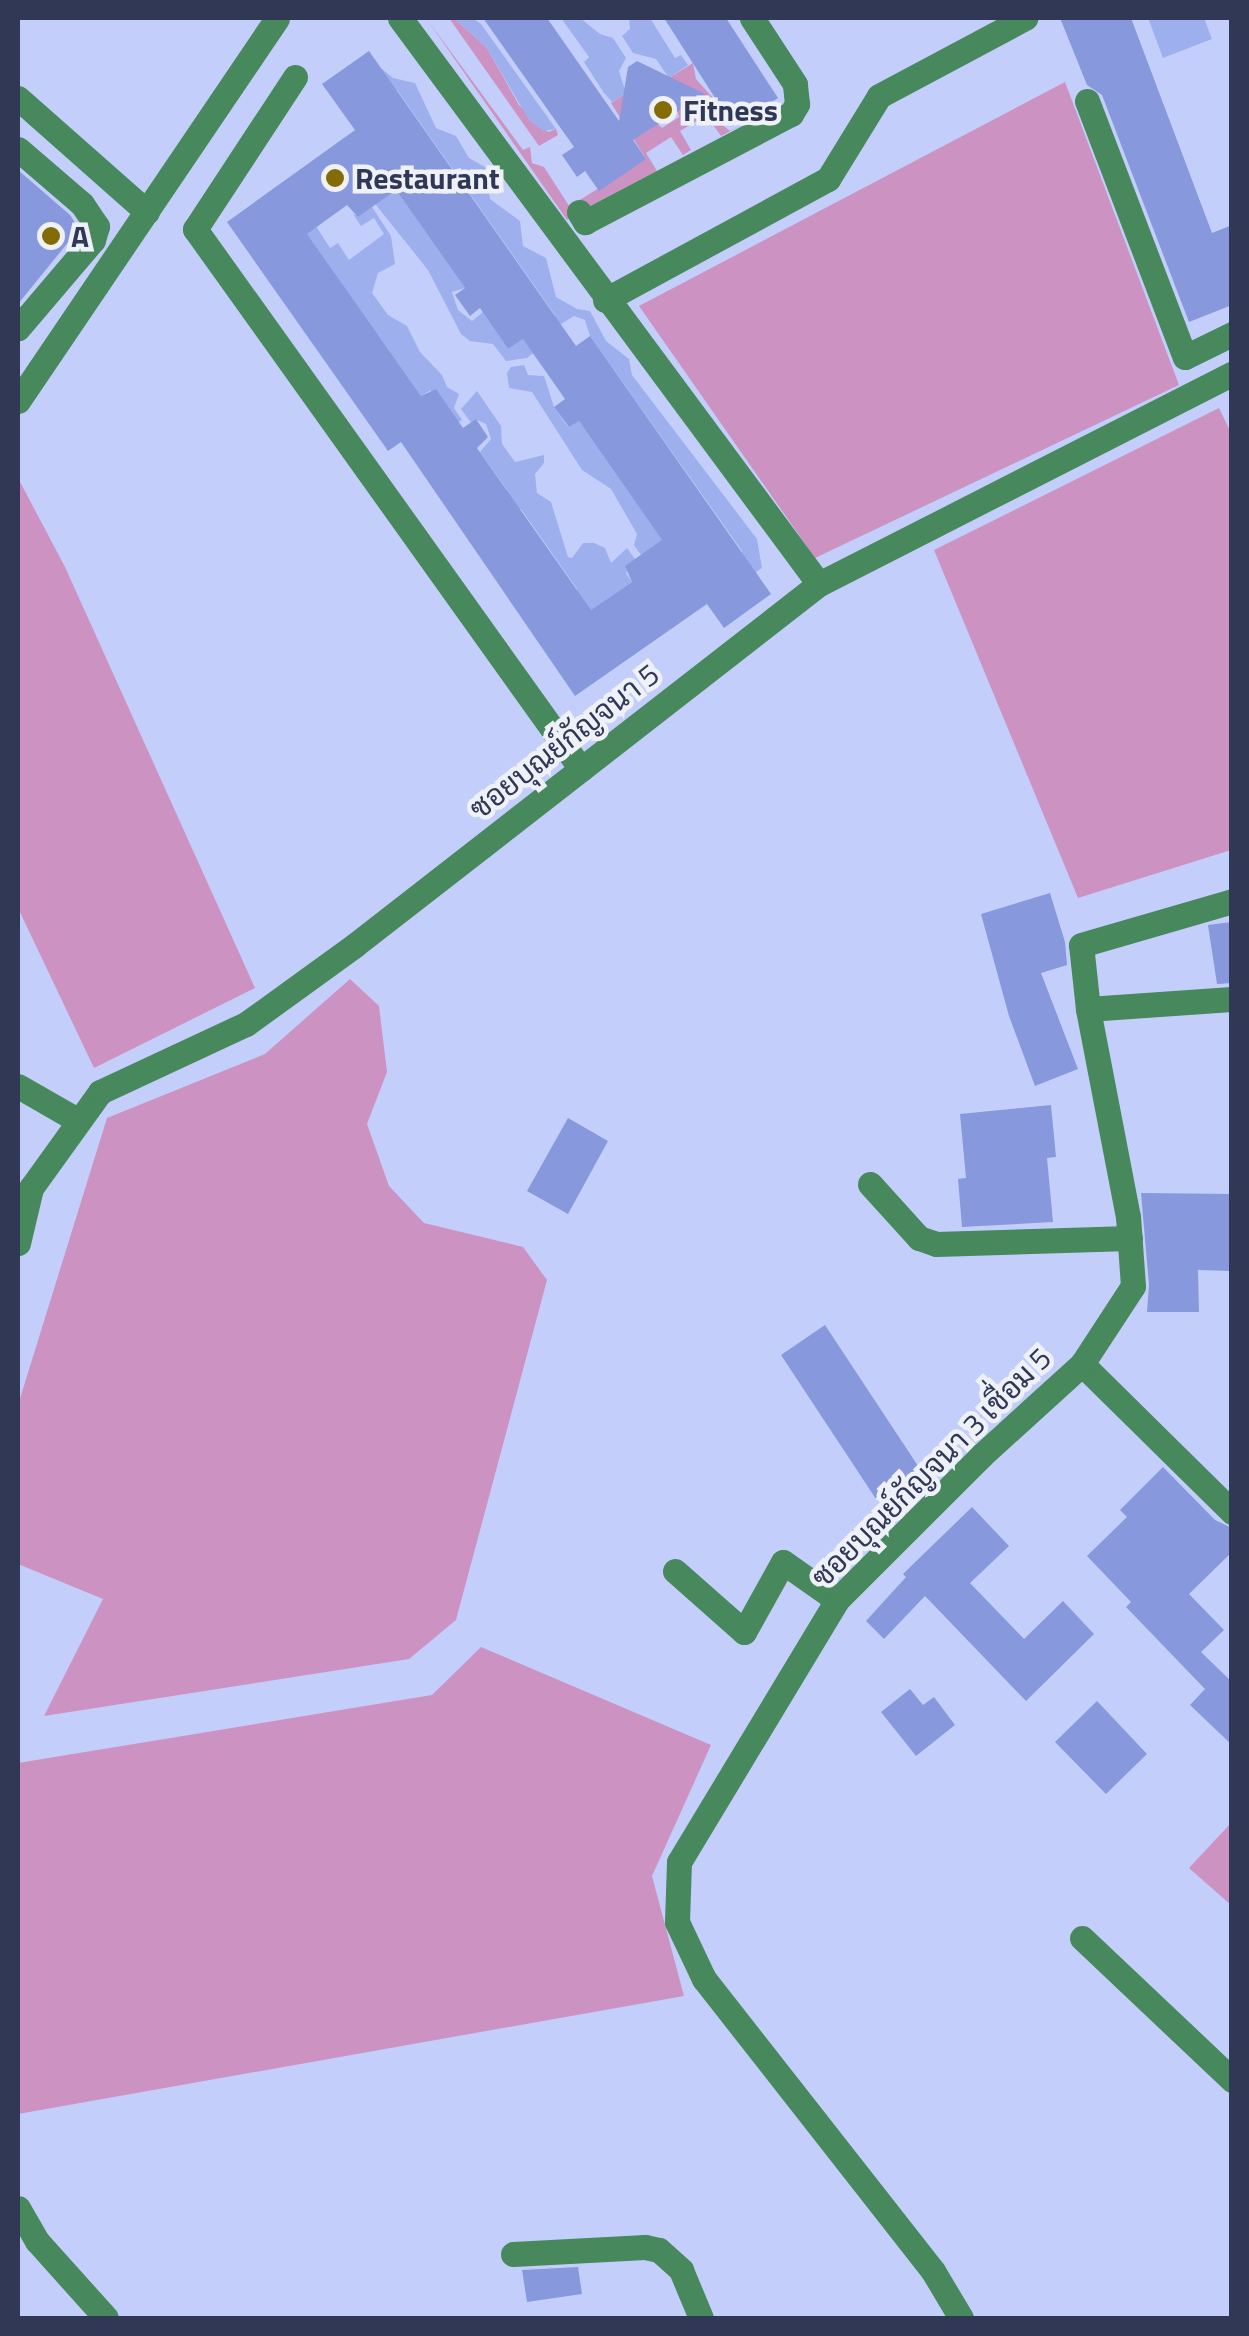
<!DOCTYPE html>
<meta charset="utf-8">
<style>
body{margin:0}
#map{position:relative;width:1249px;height:2336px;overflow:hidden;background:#c3cffa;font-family:"Titillium Web",Sarabun,sans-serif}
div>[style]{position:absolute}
.green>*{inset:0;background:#cc92c2}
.water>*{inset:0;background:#9eafee}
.building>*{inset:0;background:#8798dd}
.minor>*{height:25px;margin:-12.5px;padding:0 12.5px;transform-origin:12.5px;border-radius:12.5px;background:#47885c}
.dots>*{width:28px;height:28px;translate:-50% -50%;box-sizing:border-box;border:5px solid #eff1f9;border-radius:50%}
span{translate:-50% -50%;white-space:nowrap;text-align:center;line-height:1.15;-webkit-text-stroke:9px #eff1f9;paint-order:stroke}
.poi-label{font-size:30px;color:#303855;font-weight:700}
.left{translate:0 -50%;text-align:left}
.street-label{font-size:30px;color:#303855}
.frame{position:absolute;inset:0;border:20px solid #303855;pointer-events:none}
</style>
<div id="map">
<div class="green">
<div style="clip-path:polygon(426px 18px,523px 150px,530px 147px,532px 163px,544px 167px,575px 215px,567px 220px)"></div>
<div style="clip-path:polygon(449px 18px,454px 18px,487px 48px,519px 105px,548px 132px,556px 129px,558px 135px,539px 146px)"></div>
<div style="clip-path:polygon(693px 63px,696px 79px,720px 106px,712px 112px,721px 124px,730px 131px,756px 118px,721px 136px,706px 115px,680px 131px,691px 150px,683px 155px,671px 137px,646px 153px,657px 171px,584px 209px,578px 201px,646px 159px,611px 103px,626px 93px,662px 128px,679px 117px,669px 78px)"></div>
<div style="clip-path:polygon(1065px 82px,1179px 385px,815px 558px,639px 306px)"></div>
<div style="clip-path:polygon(1219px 408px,1232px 435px,1231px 850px,1078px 898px,934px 550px)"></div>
<div style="clip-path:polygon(18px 478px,65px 567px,255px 988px,94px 1068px,18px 908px)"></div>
<div style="clip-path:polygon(350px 979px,379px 1006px,387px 1072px,367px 1124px,389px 1186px,424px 1223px,523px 1247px,547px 1280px,456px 1620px,409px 1659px,44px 1716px,103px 1599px,18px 1564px,18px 1405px,107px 1118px,265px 1054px)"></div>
<div style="clip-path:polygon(481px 1647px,711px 1745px,652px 1876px,684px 1996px,18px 2114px,18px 1763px,432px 1695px)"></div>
<div style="clip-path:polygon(1231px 1823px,1231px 1905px,1189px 1868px)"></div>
</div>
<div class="water">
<div style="clip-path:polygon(454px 18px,473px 18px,481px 24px,556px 129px,543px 131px,529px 120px,487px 48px)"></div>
<div style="clip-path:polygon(561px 18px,580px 18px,600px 34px,613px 38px,626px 58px,619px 71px,626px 93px,612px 102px,604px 93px,584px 62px,589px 57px)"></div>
<div style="clip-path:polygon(629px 18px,650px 18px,675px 58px,681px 55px,688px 65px,669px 78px,656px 59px,633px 53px,622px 36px,630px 29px)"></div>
<div style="clip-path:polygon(1148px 18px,1204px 18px,1212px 39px,1163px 58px)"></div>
<div style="clip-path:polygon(382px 69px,393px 78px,415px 83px,436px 128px,456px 136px,469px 158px,485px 167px,490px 199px,520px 221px,523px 246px,546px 258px,556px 297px,577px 309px,590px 311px,606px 341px,629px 359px,632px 375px,757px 539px,762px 568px,756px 572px,736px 587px,742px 551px,590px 336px,585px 320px,574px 316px,553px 329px,555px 315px,397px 90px,362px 83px)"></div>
<div style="clip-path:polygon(373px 157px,465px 288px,452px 292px,458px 310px,472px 321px,483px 312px,508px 349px,530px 334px,540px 348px,527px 358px,506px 361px,493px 344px,470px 341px,461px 334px,428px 270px,372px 200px)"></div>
<div style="clip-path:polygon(372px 207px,391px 236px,395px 264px,378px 273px,372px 293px,388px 315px,407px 326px,420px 352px,442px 375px,447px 387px,459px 394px,454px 408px,462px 420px,426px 446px,431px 390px,421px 396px,378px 335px,357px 349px,364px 316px,306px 233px,316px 226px,330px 248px,338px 243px,349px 260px,384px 234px,374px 218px,361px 226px,353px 214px,359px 216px)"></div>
<div style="clip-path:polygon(524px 365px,528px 375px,544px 376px,554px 407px,568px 427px,579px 421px,677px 561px,641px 555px,634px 545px,637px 534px,611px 489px,582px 470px,532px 392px,509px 388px,507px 373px,511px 367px)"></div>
<div style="clip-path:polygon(477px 391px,501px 426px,502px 444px,515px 462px,544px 455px,544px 463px,535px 474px,537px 493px,551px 502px,568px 557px,572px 558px,583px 543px,594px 543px,605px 548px,611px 563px,627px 548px,635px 559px,626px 573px,632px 582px,571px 624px,577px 589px,521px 509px,500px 523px,507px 490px,480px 452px,491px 439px,486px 424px,477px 420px,472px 424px,461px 409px)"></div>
</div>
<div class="building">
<div style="clip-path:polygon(483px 18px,547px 18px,619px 121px,628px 67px,637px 61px,705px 94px,633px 140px,646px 159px,599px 191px,585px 171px,577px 177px,562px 155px,574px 147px)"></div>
<div style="clip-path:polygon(664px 18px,726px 18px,778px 98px,733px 126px)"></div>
<div style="clip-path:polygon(1060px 18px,1131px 18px,1212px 233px,1232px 225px,1232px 305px,1189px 322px,1102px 95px,1087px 85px)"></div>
<div style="clip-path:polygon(evenodd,369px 51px,576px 346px,590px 336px,771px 594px,724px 628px,707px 604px,575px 696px,401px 442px,388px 451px,227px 222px,355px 130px,322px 84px,369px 51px,396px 190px,465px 288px,455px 295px,470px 316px,480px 308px,508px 349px,523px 339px,565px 399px,554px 407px,569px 427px,579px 421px,662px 540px,625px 566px,632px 582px,591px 610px,477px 448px,488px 437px,476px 419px,463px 428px,436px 389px,421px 396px,307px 234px,347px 205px,358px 217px,396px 190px)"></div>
<div style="clip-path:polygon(18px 170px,70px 215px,79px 229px,18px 304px)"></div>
<div style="clip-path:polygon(1050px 893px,1065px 942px,1067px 965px,1041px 973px,1078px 1069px,1035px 1086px,1009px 1016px,981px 914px)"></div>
<div style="clip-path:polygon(1232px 922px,1232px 983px,1217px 984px,1208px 925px)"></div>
<div style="clip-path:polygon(1051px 1105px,1056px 1157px,1047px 1158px,1053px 1222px,962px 1227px,958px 1179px,966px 1178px,960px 1114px)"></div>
<div style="clip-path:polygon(568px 1118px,608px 1141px,568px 1214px,527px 1191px)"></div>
<div style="clip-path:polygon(1141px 1193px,1232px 1194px,1232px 1271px,1198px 1270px,1199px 1312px,1147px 1312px,1149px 1285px)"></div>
<div style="clip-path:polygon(825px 1325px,920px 1469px,876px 1499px,781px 1355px)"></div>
<div style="clip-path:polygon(1163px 1467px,1215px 1520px,1232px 1528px,1232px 1552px,1189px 1594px,1224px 1630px,1201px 1652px,1232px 1682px,1232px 1745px,1190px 1705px,1205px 1689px,1126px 1607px,1131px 1602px,1087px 1556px,1127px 1517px,1120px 1510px)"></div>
<div style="clip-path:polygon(972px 1507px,1009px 1546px,970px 1583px,1024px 1639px,1063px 1601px,1094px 1634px,1026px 1701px,925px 1596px,884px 1639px,866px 1621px,906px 1577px,903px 1574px)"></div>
<div style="clip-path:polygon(910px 1689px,923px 1705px,934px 1697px,955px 1725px,916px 1756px,881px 1712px)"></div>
<div style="clip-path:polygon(1097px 1701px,1147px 1754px,1106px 1794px,1055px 1742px)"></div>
<div style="clip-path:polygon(578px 2267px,582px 2294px,527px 2302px,522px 2270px)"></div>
</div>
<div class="minor">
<div style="left:400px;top:18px;width:704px;rotate:53.49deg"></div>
<div style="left:295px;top:77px;width:182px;rotate:123.3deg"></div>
<div style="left:195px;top:229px;width:664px;rotate:54.44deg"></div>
<div style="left:18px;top:98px;width:172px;rotate:41.5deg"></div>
<div style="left:1087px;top:101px;width:274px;rotate:69.1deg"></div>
<div style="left:1185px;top:357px;width:52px;rotate:-26.1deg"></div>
<div style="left:18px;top:149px;width:84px;rotate:40.7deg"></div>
<div style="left:82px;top:204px;width:27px;rotate:56deg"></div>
<div style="left:97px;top:226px;width:15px;rotate:106deg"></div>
<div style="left:93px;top:240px;width:116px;rotate:130.4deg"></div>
<div style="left:579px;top:212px;width:12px;rotate:59deg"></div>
<div style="left:585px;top:222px;width:233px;rotate:-27.7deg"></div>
<div style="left:791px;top:114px;width:12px;rotate:-59deg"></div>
<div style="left:797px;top:104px;width:20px;rotate:-96deg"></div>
<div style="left:795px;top:84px;width:79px;rotate:-123.1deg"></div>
<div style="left:605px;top:300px;width:254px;rotate:-28.5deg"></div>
<div style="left:828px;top:179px;width:97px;rotate:-58.4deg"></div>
<div style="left:879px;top:96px;width:166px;rotate:-28.1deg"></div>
<div style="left:18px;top:401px;width:462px;rotate:-55.9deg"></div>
<div style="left:1088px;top:1009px;width:144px;rotate:-4deg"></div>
<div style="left:18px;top:1086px;width:70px;rotate:29.8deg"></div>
<div style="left:870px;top:1184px;width:73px;rotate:47.8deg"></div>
<div style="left:919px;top:1238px;width:18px;rotate:19deg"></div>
<div style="left:936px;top:1244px;width:194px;rotate:-1.8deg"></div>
<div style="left:18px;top:1243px;width:57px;rotate:-76.7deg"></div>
<div style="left:31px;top:1188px;width:118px;rotate:-54.3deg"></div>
<div style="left:100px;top:1092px;width:161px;rotate:-25deg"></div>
<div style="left:246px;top:1024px;width:135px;rotate:-35.9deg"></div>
<div style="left:355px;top:945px;width:588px;rotate:-37.88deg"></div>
<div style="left:819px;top:584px;width:463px;rotate:-27deg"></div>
<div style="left:1082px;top:1364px;width:211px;rotate:44.6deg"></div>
<div style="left:675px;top:1571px;width:92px;rotate:41.5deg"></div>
<div style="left:744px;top:1632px;width:80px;rotate:-60.9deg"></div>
<div style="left:783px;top:1562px;width:66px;rotate:35.1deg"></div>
<div style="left:1082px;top:1938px;width:207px;rotate:43.4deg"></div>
<div style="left:18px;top:2208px;width:38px;rotate:60deg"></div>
<div style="left:37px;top:2241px;width:103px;rotate:48.1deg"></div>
<div style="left:513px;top:2254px;width:132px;rotate:-3deg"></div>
<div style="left:645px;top:2247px;width:14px;rotate:12deg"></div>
<div style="left:659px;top:2250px;width:30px;rotate:42deg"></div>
<div style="left:681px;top:2270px;width:52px;rotate:67.4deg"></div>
<div style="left:961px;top:2318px;width:55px;rotate:-120.8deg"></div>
<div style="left:933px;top:2271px;width:371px;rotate:-128.1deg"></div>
<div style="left:704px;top:1979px;width:63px;rotate:-115.3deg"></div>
<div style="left:677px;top:1922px;width:60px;rotate:-88.1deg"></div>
<div style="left:679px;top:1862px;width:306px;rotate:-58.9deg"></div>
<div style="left:837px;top:1600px;width:205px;rotate:-45deg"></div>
<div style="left:982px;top:1455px;width:135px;rotate:-42.3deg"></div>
<div style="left:1082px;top:1364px;width:93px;rotate:-56.8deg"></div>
<div style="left:1133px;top:1286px;width:69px;rotate:-94.1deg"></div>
<div style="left:1128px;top:1217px;width:212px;rotate:-100.9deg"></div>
<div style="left:1088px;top:1009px;width:64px;rotate:-96.2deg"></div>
<div style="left:1081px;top:945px;width:157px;rotate:-16.2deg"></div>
</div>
<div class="dots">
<div style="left:663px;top:110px;background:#836b06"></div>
<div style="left:335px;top:178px;background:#836b06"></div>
<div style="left:51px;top:236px;background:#836b06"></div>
</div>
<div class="poi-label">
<span class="left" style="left:683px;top:110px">Fitness</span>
<span class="left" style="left:355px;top:178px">Restaurant</span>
<span class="left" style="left:71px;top:236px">A</span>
</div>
<div class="street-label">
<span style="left:564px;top:741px;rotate:-38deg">ซอยบุณย์กัญจนา 5</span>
<span style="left:931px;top:1467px;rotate:-45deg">ซอยบุณย์กัญจนา 3 เชื่อม 5</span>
</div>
<div class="frame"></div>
</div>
